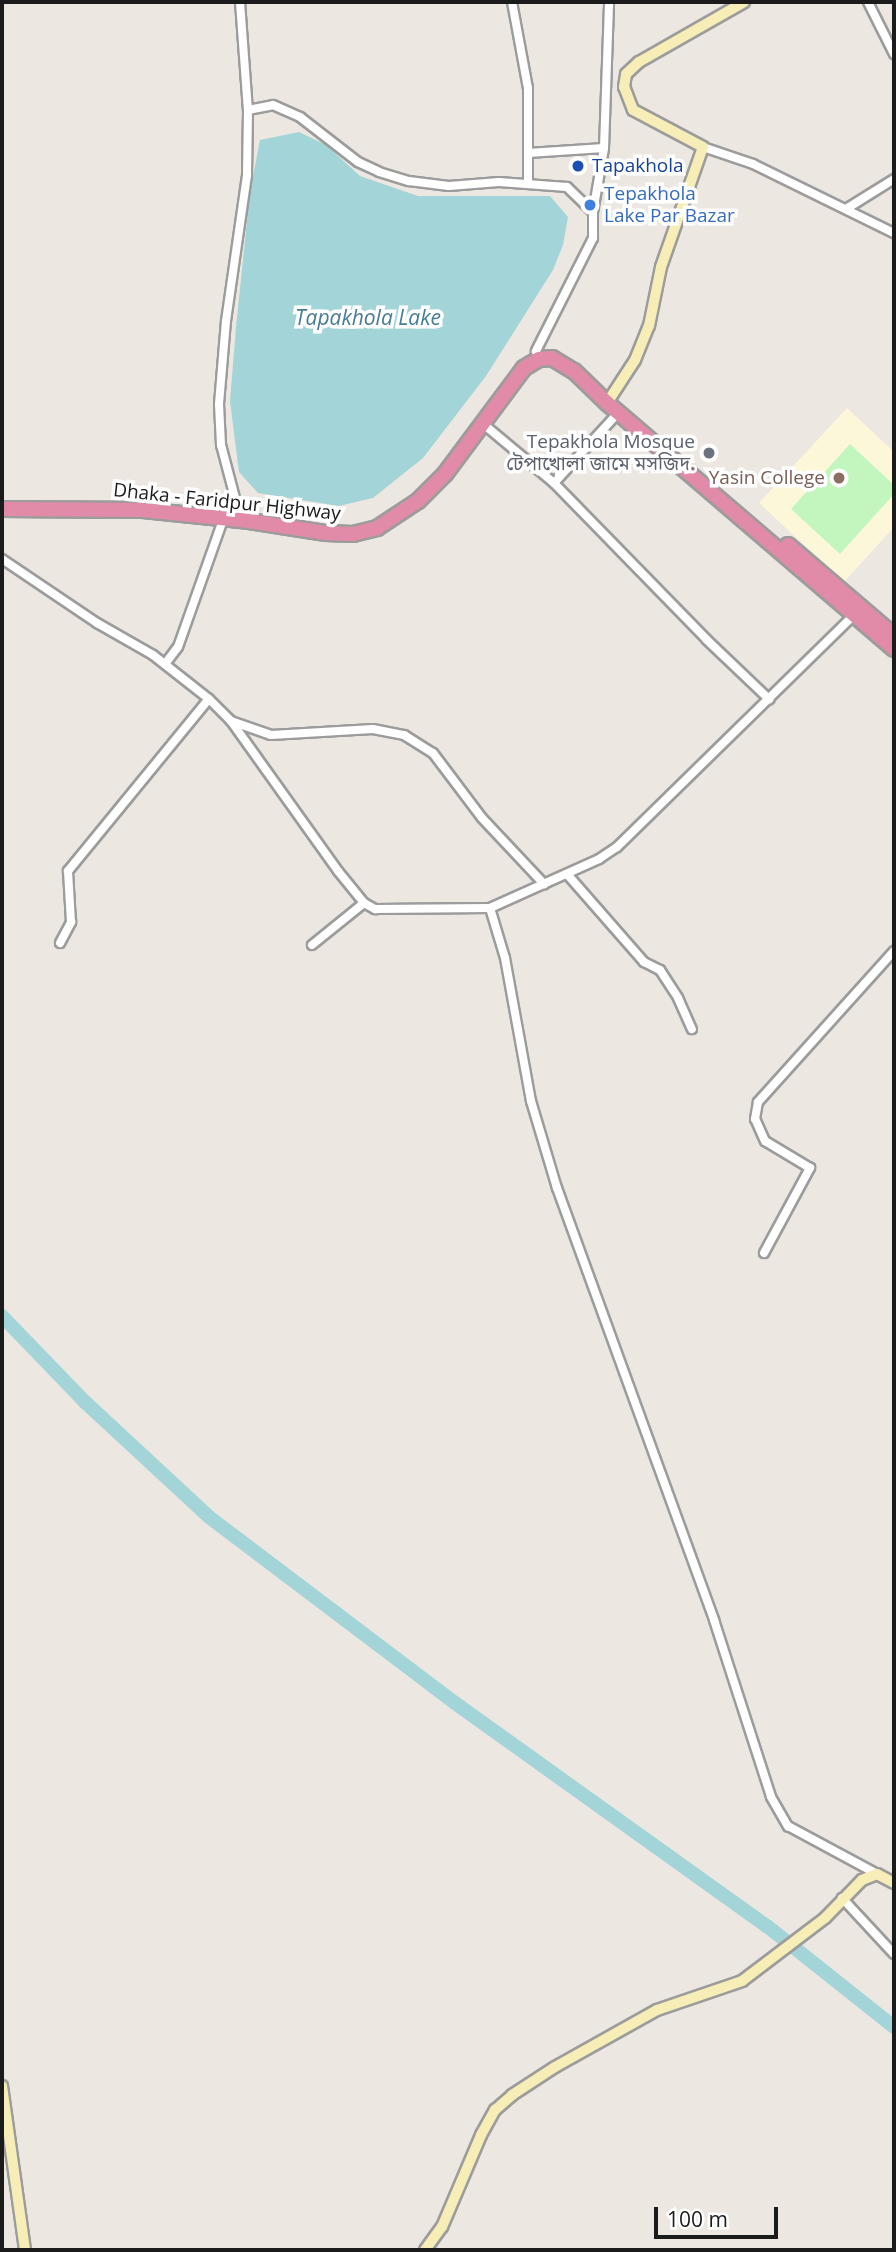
<!DOCTYPE html>
<meta charset="utf-8">
<style>
body{margin:0}
#map{position:relative;width:896px;height:2252px;overflow:hidden;background:#ece7e1;font-family:"Open Sans","Noto Sans Bengali",sans-serif}
div>[style]{position:absolute}
.education>*{inset:0;background:#fdf7d9}
.park>*{inset:0;background:#c3f6be}
.water>*{inset:0;background:#a3d5d8}
.river>*{height:14px;margin:-7px;padding:0 7px;transform-origin:7px;border-radius:7px;background:#a3d5d8}
.roads{filter:drop-shadow(2px 0 #9c9c9c) drop-shadow(-2px 0 #9c9c9c) drop-shadow(0 2px #9c9c9c) drop-shadow(0 -2px #9c9c9c)}
.street>*{height:8px;margin:-4px;padding:0 4px;transform-origin:4px;border-radius:4px;background:#fff}
.secondary>*{height:10px;margin:-5px;padding:0 5px;transform-origin:5px;border-radius:5px;background:#f6eeb6}
.highway>*{height:14px;margin:-7px;padding:0 7px;transform-origin:7px;border-radius:7px;background:#e18ba9}
.dots>*{width:19px;height:19px;translate:-50% -50%;box-sizing:border-box;border:4px solid #fff;border-radius:50%}
span{translate:-50% -50%;white-space:nowrap;text-align:center;line-height:1.15;-webkit-text-stroke:7px #fff;paint-order:stroke}
.transit-label{font-size:19px;color:#164399}
.left{translate:0 -50%;text-align:left}
.shop-label{font-size:19px;color:#366cbe}
.worship-label{font-size:19px;color:#5b616d}
.right{translate:-100% -50%;text-align:right}
.education-label{font-size:19px;color:#785e54}
.street-label{font-size:19px;color:#1b1b1b}
.water-label{font-size:21px;color:#477c96;font-style:italic}
.frame{position:absolute;inset:0;border:4px solid #1b1b1b;pointer-events:none}
.scale{position:absolute;left:654px;top:2207px;width:124px;height:32px;box-sizing:border-box;border:4px solid #1b1b1b;border-top:0;padding-left:9px;font-size:21px;line-height:24px;white-space:nowrap;color:#1b1b1b;-webkit-text-stroke:5px #fff;paint-order:stroke}
</style>
<div id="map">
<div class="education">
<div style="clip-path:polygon(847px 408px,894px 452px,894px 527px,844px 582px,759px 503px)"></div>
</div>
<div class="park">
<div style="clip-path:polygon(850px 444px,894px 485px,894px 494px,840px 554px,791px 509px)"></div>
</div>
<div class="water">
<div style="clip-path:polygon(299px 132px,326px 145px,360px 176px,418px 196px,550px 196px,568px 217px,563px 245px,553px 270px,486px 376px,423px 458px,373px 498px,339px 506px,258px 493px,239px 472px,235px 441px,230px 401px,236px 327px,250px 192px,260px 140px)"></div>
</div>
<div class="river">
<div style="left:2px;top:1316px;width:120px;rotate:46deg"></div>
<div style="left:85px;top:1402px;width:169px;rotate:42.8deg"></div>
<div style="left:209px;top:1517px;width:308px;rotate:37.1deg"></div>
<div style="left:455px;top:1703px;width:384px;rotate:35.6deg"></div>
<div style="left:767px;top:1926px;width:162px;rotate:38.5deg"></div>
</div>
<div class="roads">
<div class="street">
<div style="left:240px;top:2px;width:108px;rotate:85.8deg"></div>
<div style="left:512px;top:2px;width:87px;rotate:79.5deg"></div>
<div style="left:528px;top:88px;width:95px;rotate:90deg"></div>
<div style="left:868px;top:2px;width:58px;rotate:63.4deg"></div>
<div style="left:703px;top:147px;width:53px;rotate:18.8deg"></div>
<div style="left:753px;top:164px;width:157px;rotate:26.1deg"></div>
<div style="left:528px;top:153px;width:76px;rotate:-3.8deg"></div>
<div style="left:846px;top:209px;width:57px;rotate:-32deg"></div>
<div style="left:593px;top:212px;width:65px;rotate:-80.2deg"></div>
<div style="left:604px;top:148px;width:146px;rotate:-88deg"></div>
<div style="left:482px;top:423px;width:94px;rotate:39.8deg"></div>
<div style="left:554px;top:483px;width:219px;rotate:45.7deg"></div>
<div style="left:707px;top:640px;width:86px;rotate:43.6deg"></div>
<div style="left:554px;top:483px;width:95px;rotate:-47.6deg"></div>
<div style="left:239px;top:513px;width:70px;rotate:-104.8deg"></div>
<div style="left:221px;top:445px;width:41px;rotate:-92.8deg"></div>
<div style="left:219px;top:404px;width:83px;rotate:-85.2deg"></div>
<div style="left:226px;top:321px;width:148px;rotate:-81.8deg"></div>
<div style="left:247px;top:175px;width:65px;rotate:-89.1deg"></div>
<div style="left:248px;top:110px;width:25px;rotate:-11deg"></div>
<div style="left:273px;top:105px;width:30px;rotate:24deg"></div>
<div style="left:300px;top:117px;width:73px;rotate:37.8deg"></div>
<div style="left:358px;top:162px;width:23px;rotate:25deg"></div>
<div style="left:379px;top:172px;width:31px;rotate:17deg"></div>
<div style="left:409px;top:181px;width:40px;rotate:7.1deg"></div>
<div style="left:449px;top:186px;width:50px;rotate:-4.6deg"></div>
<div style="left:499px;top:182px;width:68px;rotate:4.2deg"></div>
<div style="left:567px;top:187px;width:36px;rotate:44deg"></div>
<div style="left:593px;top:212px;width:26px;rotate:90deg"></div>
<div style="left:593px;top:238px;width:127px;rotate:116.8deg"></div>
<div style="left:2px;top:559px;width:115px;rotate:34deg"></div>
<div style="left:97px;top:623px;width:64px;rotate:29.7deg"></div>
<div style="left:153px;top:655px;width:71px;rotate:38.2deg"></div>
<div style="left:209px;top:699px;width:31px;rotate:45deg"></div>
<div style="left:231px;top:721px;width:184px;rotate:54.5deg"></div>
<div style="left:338px;top:871px;width:41px;rotate:50.9deg"></div>
<div style="left:364px;top:903px;width:13px;rotate:29deg"></div>
<div style="left:375px;top:909px;width:115px;rotate:-0.5deg"></div>
<div style="left:490px;top:908px;width:120px;rotate:-24.2deg"></div>
<div style="left:599px;top:859px;width:22px;rotate:-34deg"></div>
<div style="left:617px;top:847px;width:336px;rotate:-44.4deg"></div>
<div style="left:165px;top:664px;width:21px;rotate:-53deg"></div>
<div style="left:178px;top:647px;width:135px;rotate:-70.5deg"></div>
<div style="left:231px;top:721px;width:42px;rotate:19.3deg"></div>
<div style="left:271px;top:735px;width:102px;rotate:-3.4deg"></div>
<div style="left:373px;top:729px;width:32px;rotate:11deg"></div>
<div style="left:404px;top:735px;width:34px;rotate:32deg"></div>
<div style="left:433px;top:753px;width:81px;rotate:53deg"></div>
<div style="left:482px;top:818px;width:91px;rotate:46.8deg"></div>
<div style="left:567px;top:874px;width:117px;rotate:48.8deg"></div>
<div style="left:644px;top:962px;width:18px;rotate:27deg"></div>
<div style="left:660px;top:970px;width:33px;rotate:57deg"></div>
<div style="left:678px;top:998px;width:34px;rotate:66deg"></div>
<div style="left:490px;top:908px;width:52px;rotate:73.3deg"></div>
<div style="left:505px;top:958px;width:145px;rotate:79.7deg"></div>
<div style="left:531px;top:1101px;width:91px;rotate:73.4deg"></div>
<div style="left:557px;top:1188px;width:460px;rotate:70deg"></div>
<div style="left:714px;top:1620px;width:186px;rotate:72.1deg"></div>
<div style="left:771px;top:1797px;width:34px;rotate:60deg"></div>
<div style="left:788px;top:1826px;width:101px;rotate:28.3deg"></div>
<div style="left:60px;top:943px;width:24px;rotate:-62deg"></div>
<div style="left:71px;top:922px;width:51px;rotate:-93.4deg"></div>
<div style="left:68px;top:871px;width:222px;rotate:-50.7deg"></div>
<div style="left:312px;top:945px;width:67px;rotate:-38.9deg"></div>
<div style="left:764px;top:1253px;width:97px;rotate:-61.6deg"></div>
<div style="left:810px;top:1168px;width:52px;rotate:-149deg"></div>
<div style="left:765px;top:1141px;width:24px;rotate:-114deg"></div>
<div style="left:755px;top:1119px;width:17px;rotate:-80deg"></div>
<div style="left:758px;top:1102px;width:203px;rotate:-48deg"></div>
<div style="left:842px;top:1898px;width:76px;rotate:47.1deg"></div>
</div>
<div class="secondary">
<div style="left:607px;top:403px;width:51px;rotate:-56.9deg"></div>
<div style="left:635px;top:360px;width:37px;rotate:-68deg"></div>
<div style="left:649px;top:326px;width:60px;rotate:-78.5deg"></div>
<div style="left:661px;top:267px;width:127px;rotate:-70.7deg"></div>
<div style="left:703px;top:147px;width:79px;rotate:-152.1deg"></div>
<div style="left:633px;top:110px;width:25px;rotate:-111deg"></div>
<div style="left:624px;top:87px;width:13px;rotate:-81deg"></div>
<div style="left:626px;top:74px;width:18px;rotate:-43deg"></div>
<div style="left:639px;top:62px;width:121px;rotate:-29.7deg"></div>
<div style="left:2px;top:2086px;width:166px;rotate:82deg"></div>
<div style="left:425px;top:2250px;width:29px;rotate:-54deg"></div>
<div style="left:442px;top:2227px;width:100px;rotate:-67deg"></div>
<div style="left:481px;top:2135px;width:29px;rotate:-61deg"></div>
<div style="left:495px;top:2110px;width:23px;rotate:-41deg"></div>
<div style="left:512px;top:2095px;width:51px;rotate:-33.1deg"></div>
<div style="left:555px;top:2067px;width:117px;rotate:-29.2deg"></div>
<div style="left:657px;top:2010px;width:90px;rotate:-18.8deg"></div>
<div style="left:742px;top:1981px;width:104px;rotate:-37.2deg"></div>
<div style="left:825px;top:1918px;width:53px;rotate:-45.8deg"></div>
<div style="left:862px;top:1880px;width:16px;rotate:-22deg"></div>
<div style="left:877px;top:1874px;width:19px;rotate:28deg"></div>
</div>
<div class="highway">
<div style="left:2px;top:509px;width:141px;rotate:0.4deg"></div>
<div style="left:143px;top:510px;width:107px;rotate:5.9deg"></div>
<div style="left:249px;top:521px;width:78px;rotate:8.9deg"></div>
<div style="left:326px;top:533px;width:27px;rotate:2deg"></div>
<div style="left:353px;top:534px;width:25px;rotate:-14deg"></div>
<div style="left:377px;top:528px;width:49px;rotate:-33.4deg"></div>
<div style="left:418px;top:501px;width:38px;rotate:-45deg"></div>
<div style="left:445px;top:474px;width:132px;rotate:-53.3deg"></div>
<div style="left:524px;top:368px;width:17px;rotate:-31deg"></div>
<div style="left:539px;top:359px;width:13px;rotate:-4deg"></div>
<div style="left:552px;top:358px;width:26px;rotate:31deg"></div>
<div style="left:574px;top:371px;width:46px;rotate:44.1deg"></div>
<div style="left:607px;top:403px;width:378px;rotate:40.6deg"></div>
<div style="left:788px;top:545px;width:140px;rotate:40.6deg"></div>
</div>
</div>
<div class="dots">
<div style="left:578px;top:166px;background:#1a4fb4"></div>
<div style="left:590px;top:205px;background:#3f7fe0"></div>
<div style="left:709px;top:453px;background:#6b7280"></div>
<div style="left:839px;top:478px;background:#8d6e63"></div>
</div>
<div class="transit-label">
<span class="left" style="left:592px;top:166px">Tapakhola</span>
</div>
<div class="shop-label">
<span class="left" style="left:604px;top:205px">Tepakhola<br>Lake Par Bazar</span>
</div>
<div class="worship-label">
<span class="right" style="left:695px;top:453px">Tepakhola Mosque<br>টেপাখোলা জামে মসজিদ.</span>
</div>
<div class="education-label">
<span class="right" style="left:825px;top:478px">Yasin College</span>
</div>
<div class="street-label">
<span style="left:227px;top:502px;rotate:6deg">Dhaka - Faridpur Highway</span>
</div>
<div class="water-label">
<span style="left:368px;top:317px">Tapakhola Lake</span>
</div>
<div class="frame"></div>
<div class="scale">100 m</div>
</div>
